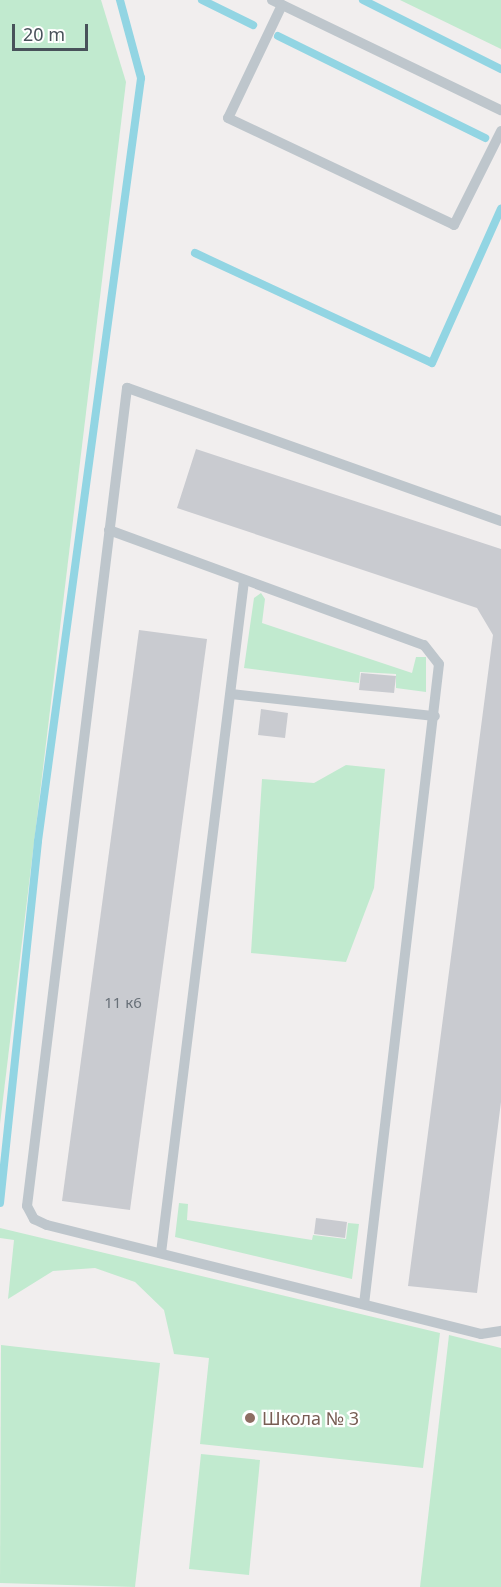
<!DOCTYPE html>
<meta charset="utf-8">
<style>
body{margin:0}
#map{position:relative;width:501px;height:1587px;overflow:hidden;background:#f1eeee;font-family:"Noto Sans",sans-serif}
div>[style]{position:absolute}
.green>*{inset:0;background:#c1eacf}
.stream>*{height:8px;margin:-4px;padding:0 4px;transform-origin:4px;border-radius:4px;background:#92d5e3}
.building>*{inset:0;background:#c9cbd0}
.service>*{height:10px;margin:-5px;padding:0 5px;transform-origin:5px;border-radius:5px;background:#bec6cc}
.dots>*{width:16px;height:16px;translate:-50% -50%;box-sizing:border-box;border:3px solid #fff;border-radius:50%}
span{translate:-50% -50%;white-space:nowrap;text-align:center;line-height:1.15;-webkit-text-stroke:4.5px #fff;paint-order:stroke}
.number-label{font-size:15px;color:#687078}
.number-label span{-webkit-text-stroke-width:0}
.education-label{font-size:18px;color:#785e54}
.left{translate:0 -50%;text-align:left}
.scale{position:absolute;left:12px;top:24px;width:76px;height:27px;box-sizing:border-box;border:3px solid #48525a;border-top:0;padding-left:8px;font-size:18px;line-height:21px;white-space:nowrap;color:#48525a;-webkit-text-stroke:4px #fff;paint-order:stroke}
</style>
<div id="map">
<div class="green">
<div style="clip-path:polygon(0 0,101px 0,126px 82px,0 1124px)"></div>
<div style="clip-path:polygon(400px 0,501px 0,501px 49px)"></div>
<div style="clip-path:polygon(261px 593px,265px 599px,262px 623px,412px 673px,416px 657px,426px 657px,426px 692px,396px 688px,396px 674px,360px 672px,359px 683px,244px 668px,254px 598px)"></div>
<div style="clip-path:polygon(346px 765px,385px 769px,374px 888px,346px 962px,251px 953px,262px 779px,314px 783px)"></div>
<div style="clip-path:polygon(179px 1203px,188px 1204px,187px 1220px,312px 1240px,313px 1235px,346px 1239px,348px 1223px,359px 1224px,352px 1279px,175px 1237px)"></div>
<div style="clip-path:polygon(0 1228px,440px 1333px,423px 1468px,200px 1444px,209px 1358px,174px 1354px,164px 1310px,135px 1282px,95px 1268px,53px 1271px,8px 1299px,14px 1240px,0 1238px)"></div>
<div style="clip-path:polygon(449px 1335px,501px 1348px,501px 1587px,420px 1587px)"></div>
<div style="clip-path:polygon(1px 1345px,160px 1363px,135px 1587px,0 1583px)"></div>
<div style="clip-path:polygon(201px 1454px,260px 1460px,249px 1575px,189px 1569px)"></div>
</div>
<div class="stream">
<div style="left:202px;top:0;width:57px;rotate:26.1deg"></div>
<div style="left:363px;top:0;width:154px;rotate:26.6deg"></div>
<div style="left:278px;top:36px;width:231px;rotate:26.2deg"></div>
<div style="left:195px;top:253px;width:261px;rotate:24.9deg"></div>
<div style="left:432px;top:363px;width:169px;rotate:-65.9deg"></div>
<div style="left:0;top:1203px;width:364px;rotate:-84deg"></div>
<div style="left:38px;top:841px;width:770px;rotate:-82.31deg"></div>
<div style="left:141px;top:78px;width:81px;rotate:-105.1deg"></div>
</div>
<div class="building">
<div style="clip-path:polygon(196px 449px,501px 549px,501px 1102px,477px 1293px,408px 1286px,493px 635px,477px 608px,177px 508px)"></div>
<div style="clip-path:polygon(139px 630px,207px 639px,130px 1210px,62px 1201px)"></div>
<div style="clip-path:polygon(361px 673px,396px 676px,394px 693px,359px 690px)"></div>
<div style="clip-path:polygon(261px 709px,288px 713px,285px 738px,258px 735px)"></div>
<div style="clip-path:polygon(316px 1218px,347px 1222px,345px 1238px,314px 1234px)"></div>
</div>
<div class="service">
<div style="left:272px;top:0;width:254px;rotate:25.7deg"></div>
<div style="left:282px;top:5px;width:125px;rotate:115.5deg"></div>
<div style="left:228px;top:118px;width:250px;rotate:25.3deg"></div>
<div style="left:454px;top:225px;width:105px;rotate:-63.4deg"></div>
<div style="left:501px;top:521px;width:397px;rotate:-160.4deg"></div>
<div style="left:127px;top:388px;width:824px;rotate:96.97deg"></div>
<div style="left:27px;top:1206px;width:15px;rotate:62deg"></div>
<div style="left:34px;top:1219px;width:14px;rotate:25deg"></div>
<div style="left:47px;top:1225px;width:447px;rotate:14.1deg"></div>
<div style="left:481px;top:1334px;width:20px;rotate:-9deg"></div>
<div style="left:109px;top:530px;width:335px;rotate:20.1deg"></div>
<div style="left:424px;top:645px;width:24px;rotate:52deg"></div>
<div style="left:439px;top:664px;width:644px;rotate:96.68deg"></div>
<div style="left:231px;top:694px;width:205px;rotate:6.2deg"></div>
<div style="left:161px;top:1253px;width:677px;rotate:-82.96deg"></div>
</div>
<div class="dots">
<div style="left:250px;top:1418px;background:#8d6e63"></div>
</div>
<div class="number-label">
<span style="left:123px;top:1003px">11 к6</span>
</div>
<div class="education-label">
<span class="left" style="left:262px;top:1418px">Школа № 3</span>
</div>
<div class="scale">20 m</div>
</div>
